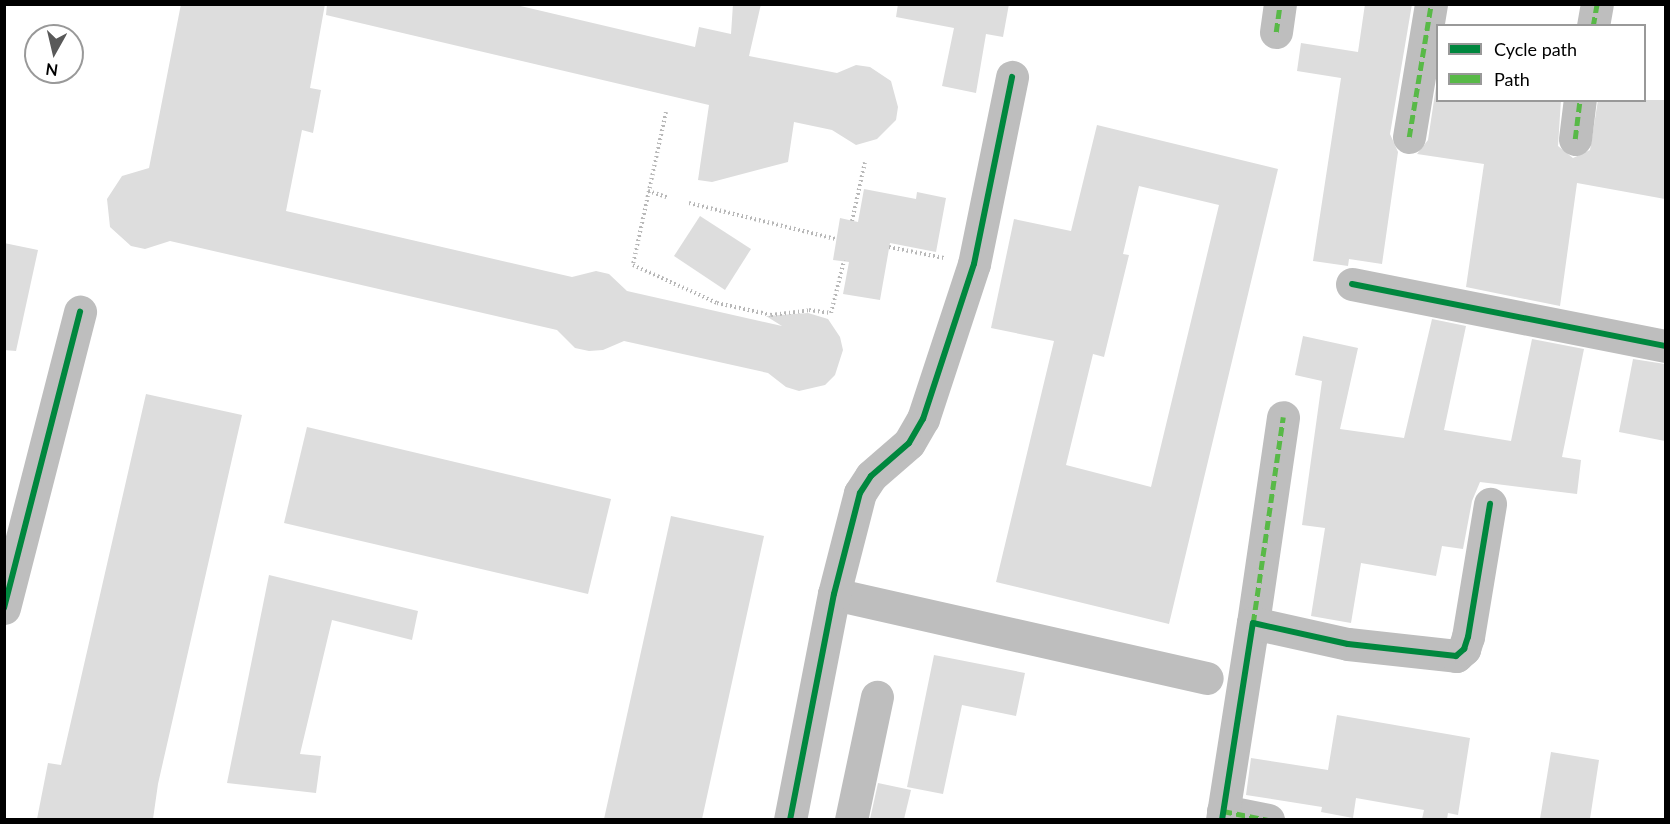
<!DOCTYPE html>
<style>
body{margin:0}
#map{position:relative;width:1670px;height:824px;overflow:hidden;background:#fff;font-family:Lato,sans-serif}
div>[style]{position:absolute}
.building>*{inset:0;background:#ddd}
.path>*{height:4px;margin-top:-2px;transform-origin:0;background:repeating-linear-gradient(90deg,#b8b8b8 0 1.5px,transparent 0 4.5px)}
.minor>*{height:33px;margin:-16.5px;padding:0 16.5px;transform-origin:16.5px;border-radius:16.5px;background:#bebebe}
.quiet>*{height:4.5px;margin-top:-2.25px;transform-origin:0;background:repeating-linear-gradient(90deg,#58b947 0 9px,transparent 0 13.5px)}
.cycleway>*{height:6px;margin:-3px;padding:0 3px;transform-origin:3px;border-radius:3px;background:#00873e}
span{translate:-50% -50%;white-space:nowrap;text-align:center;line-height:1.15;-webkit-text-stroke:5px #fff;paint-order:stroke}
.frame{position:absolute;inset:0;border:6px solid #000;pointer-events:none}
.legend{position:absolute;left:1436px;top:24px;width:210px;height:78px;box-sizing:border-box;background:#fff;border:2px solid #999;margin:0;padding:8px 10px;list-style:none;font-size:18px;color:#000}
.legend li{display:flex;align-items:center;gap:12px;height:30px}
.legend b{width:30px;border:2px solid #999}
.north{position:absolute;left:24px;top:24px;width:60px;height:60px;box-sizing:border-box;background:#fff;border:2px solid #999;border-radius:50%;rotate:188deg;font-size:16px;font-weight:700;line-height:24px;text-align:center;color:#000}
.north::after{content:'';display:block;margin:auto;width:21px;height:27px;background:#595959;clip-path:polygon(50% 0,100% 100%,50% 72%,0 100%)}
</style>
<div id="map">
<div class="building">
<div style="clip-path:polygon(181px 4px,325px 4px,310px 88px,321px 90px,313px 133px,302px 130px,286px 211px,572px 277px,596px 271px,609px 274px,627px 291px,782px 326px,766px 316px,808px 313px,828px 319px,840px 337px,843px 350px,835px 375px,825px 385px,799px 391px,786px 387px,768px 373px,624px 341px,603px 350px,589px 351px,575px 348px,557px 330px,170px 241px,145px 249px,131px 246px,110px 227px,107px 199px,122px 176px,149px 168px)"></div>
<div style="clip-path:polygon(327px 4px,512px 4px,695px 47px,699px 27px,731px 34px,733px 4px,761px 4px,749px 56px,837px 73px,856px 65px,870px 67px,891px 81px,898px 107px,896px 120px,877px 139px,856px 145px,832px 130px,794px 122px,788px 162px,712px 182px,698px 180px,709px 105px,326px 15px)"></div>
<div style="clip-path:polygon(898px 4px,1009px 4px,1003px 37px,986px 34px,976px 93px,942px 86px,954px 28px,896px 17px)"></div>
<div style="clip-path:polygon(1365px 4px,1412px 4px,1390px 134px,1398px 152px,1382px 264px,1349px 259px,1348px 266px,1313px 261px,1341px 78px,1297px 71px,1301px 43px,1358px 52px)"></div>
<div style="clip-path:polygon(1437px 80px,1437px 100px,1561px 100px,1558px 146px,1573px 158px,1590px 150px,1598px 100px,1665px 100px,1665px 199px,1577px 183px,1560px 306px,1466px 287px,1484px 164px,1417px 154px,1428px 140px)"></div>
<div style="clip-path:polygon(evenodd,1097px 125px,1278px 169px,1169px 624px,996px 582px,1054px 341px,991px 328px,1014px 219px,1071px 231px,1097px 125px,1139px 186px,1219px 205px,1151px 487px,1066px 465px,1093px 354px,1104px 357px,1129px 255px,1123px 254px,1139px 186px)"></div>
<div style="clip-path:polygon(864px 189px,916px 199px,917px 192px,946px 198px,936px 252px,890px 243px,880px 300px,843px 294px,849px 262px,833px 260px,840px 218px,858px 222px)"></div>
<div style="clip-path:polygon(700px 216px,751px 249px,725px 290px,674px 256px)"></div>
<div style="clip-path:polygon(4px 243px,38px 250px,16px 351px,4px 350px)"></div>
<div style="clip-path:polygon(1432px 319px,1466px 326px,1444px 430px,1511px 441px,1532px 339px,1584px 349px,1562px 457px,1581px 460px,1577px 494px,1480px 482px,1472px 501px,1463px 549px,1442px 546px,1436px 576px,1361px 563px,1351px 623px,1311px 616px,1325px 528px,1302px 525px,1322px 381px,1295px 375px,1303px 336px,1358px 348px,1340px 429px,1404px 438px)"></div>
<div style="clip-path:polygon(1633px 359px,1665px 364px,1665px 441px,1619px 432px)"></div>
<div style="clip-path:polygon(146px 394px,242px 415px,158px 784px,153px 819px,37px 819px,48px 763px,61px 765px)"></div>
<div style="clip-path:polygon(307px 427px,611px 499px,588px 594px,284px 523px)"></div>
<div style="clip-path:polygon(671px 516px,764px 536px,702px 819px,604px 819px)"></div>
<div style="clip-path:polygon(269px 575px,418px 611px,412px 640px,332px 620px,300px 754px,321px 756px,316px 793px,227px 783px)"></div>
<div style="clip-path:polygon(934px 655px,1025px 673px,1016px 716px,962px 705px,943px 794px,907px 787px)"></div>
<div style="clip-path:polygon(1337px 715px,1470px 738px,1458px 815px,1448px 813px,1447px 819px,1422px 819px,1424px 810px,1356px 798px,1353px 818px,1321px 812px,1322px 807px,1246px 795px,1251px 758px,1328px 770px)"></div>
<div style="clip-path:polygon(1551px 752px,1599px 760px,1590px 819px,1540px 819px)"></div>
<div style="clip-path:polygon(878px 783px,911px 790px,904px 819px,870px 819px)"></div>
</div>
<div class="path">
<div style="left:666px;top:112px;width:157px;rotate:102.2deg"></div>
<div style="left:633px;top:265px;width:92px;rotate:24.3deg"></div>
<div style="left:717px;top:303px;width:55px;rotate:12.5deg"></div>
<div style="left:771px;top:315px;width:38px;rotate:-7deg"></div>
<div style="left:809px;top:310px;width:22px;rotate:8deg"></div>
<div style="left:831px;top:313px;width:54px;rotate:-76deg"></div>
<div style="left:648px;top:191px;width:20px;rotate:18deg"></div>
<div style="left:689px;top:203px;width:151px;rotate:13.8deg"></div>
<div style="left:852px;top:221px;width:60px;rotate:-77.6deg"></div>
<div style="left:889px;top:247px;width:56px;rotate:11.3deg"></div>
</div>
<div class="minor">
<div style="left:1593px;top:26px;width:22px;rotate:-80deg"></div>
<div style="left:1276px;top:32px;width:28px;rotate:-82deg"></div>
<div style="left:1409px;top:137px;width:135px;rotate:-80.6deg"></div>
<div style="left:1575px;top:139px;width:39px;rotate:-83deg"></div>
<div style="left:1352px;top:284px;width:320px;rotate:11.2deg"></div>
<div style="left:834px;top:594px;width:382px;rotate:12.7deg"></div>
<div style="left:4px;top:608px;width:306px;rotate:-75.6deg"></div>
<div style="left:1253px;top:623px;width:208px;rotate:-81.7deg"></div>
<div style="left:1223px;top:811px;width:46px;rotate:11.3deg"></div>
<div style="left:790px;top:820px;width:230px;rotate:-79deg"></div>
<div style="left:834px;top:594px;width:104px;rotate:-75.6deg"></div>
<div style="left:860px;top:493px;width:20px;rotate:-57deg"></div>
<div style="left:871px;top:476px;width:50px;rotate:-41deg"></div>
<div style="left:909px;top:443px;width:28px;rotate:-60deg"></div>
<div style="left:923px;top:419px;width:163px;rotate:-71.8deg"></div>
<div style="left:974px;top:264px;width:191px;rotate:-78.5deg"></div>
<div style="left:851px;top:820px;width:126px;rotate:-78.1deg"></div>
<div style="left:1222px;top:820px;width:199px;rotate:-81.1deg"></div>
<div style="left:1253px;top:623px;width:97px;rotate:12.5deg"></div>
<div style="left:1348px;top:644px;width:109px;rotate:6.3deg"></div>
<div style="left:1456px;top:656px;width:11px;rotate:-41deg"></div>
<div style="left:1464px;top:649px;width:13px;rotate:-72deg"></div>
<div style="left:1468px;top:637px;width:135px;rotate:-80.6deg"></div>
</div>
<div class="quiet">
<div style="left:1593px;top:26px;width:22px;rotate:-80deg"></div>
<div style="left:1276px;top:32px;width:28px;rotate:-82deg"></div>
<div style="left:1409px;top:137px;width:135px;rotate:-80.6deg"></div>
<div style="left:1575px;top:139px;width:39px;rotate:-83deg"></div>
<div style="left:1253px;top:623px;width:208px;rotate:-81.7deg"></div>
<div style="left:1223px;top:811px;width:46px;rotate:11.3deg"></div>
</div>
<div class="cycleway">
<div style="left:1352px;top:284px;width:320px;rotate:11.2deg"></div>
<div style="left:4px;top:608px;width:306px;rotate:-75.6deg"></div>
<div style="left:790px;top:820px;width:230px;rotate:-79deg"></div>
<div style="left:834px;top:594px;width:104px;rotate:-75.6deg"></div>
<div style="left:860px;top:493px;width:20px;rotate:-57deg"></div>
<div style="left:871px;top:476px;width:50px;rotate:-41deg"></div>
<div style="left:909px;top:443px;width:28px;rotate:-60deg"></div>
<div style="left:923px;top:419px;width:163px;rotate:-71.8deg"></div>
<div style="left:974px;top:264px;width:191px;rotate:-78.5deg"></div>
<div style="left:1222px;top:820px;width:199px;rotate:-81.1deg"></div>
<div style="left:1253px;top:623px;width:97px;rotate:12.5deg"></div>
<div style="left:1348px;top:644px;width:109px;rotate:6.3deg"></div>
<div style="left:1456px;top:656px;width:11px;rotate:-41deg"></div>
<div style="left:1464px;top:649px;width:13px;rotate:-72deg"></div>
<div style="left:1468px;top:637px;width:135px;rotate:-80.6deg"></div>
</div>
<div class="frame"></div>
<ul class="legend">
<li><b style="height:8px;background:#00873e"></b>Cycle path</li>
<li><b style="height:8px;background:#58b947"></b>Path</li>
</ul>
<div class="north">N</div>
</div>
